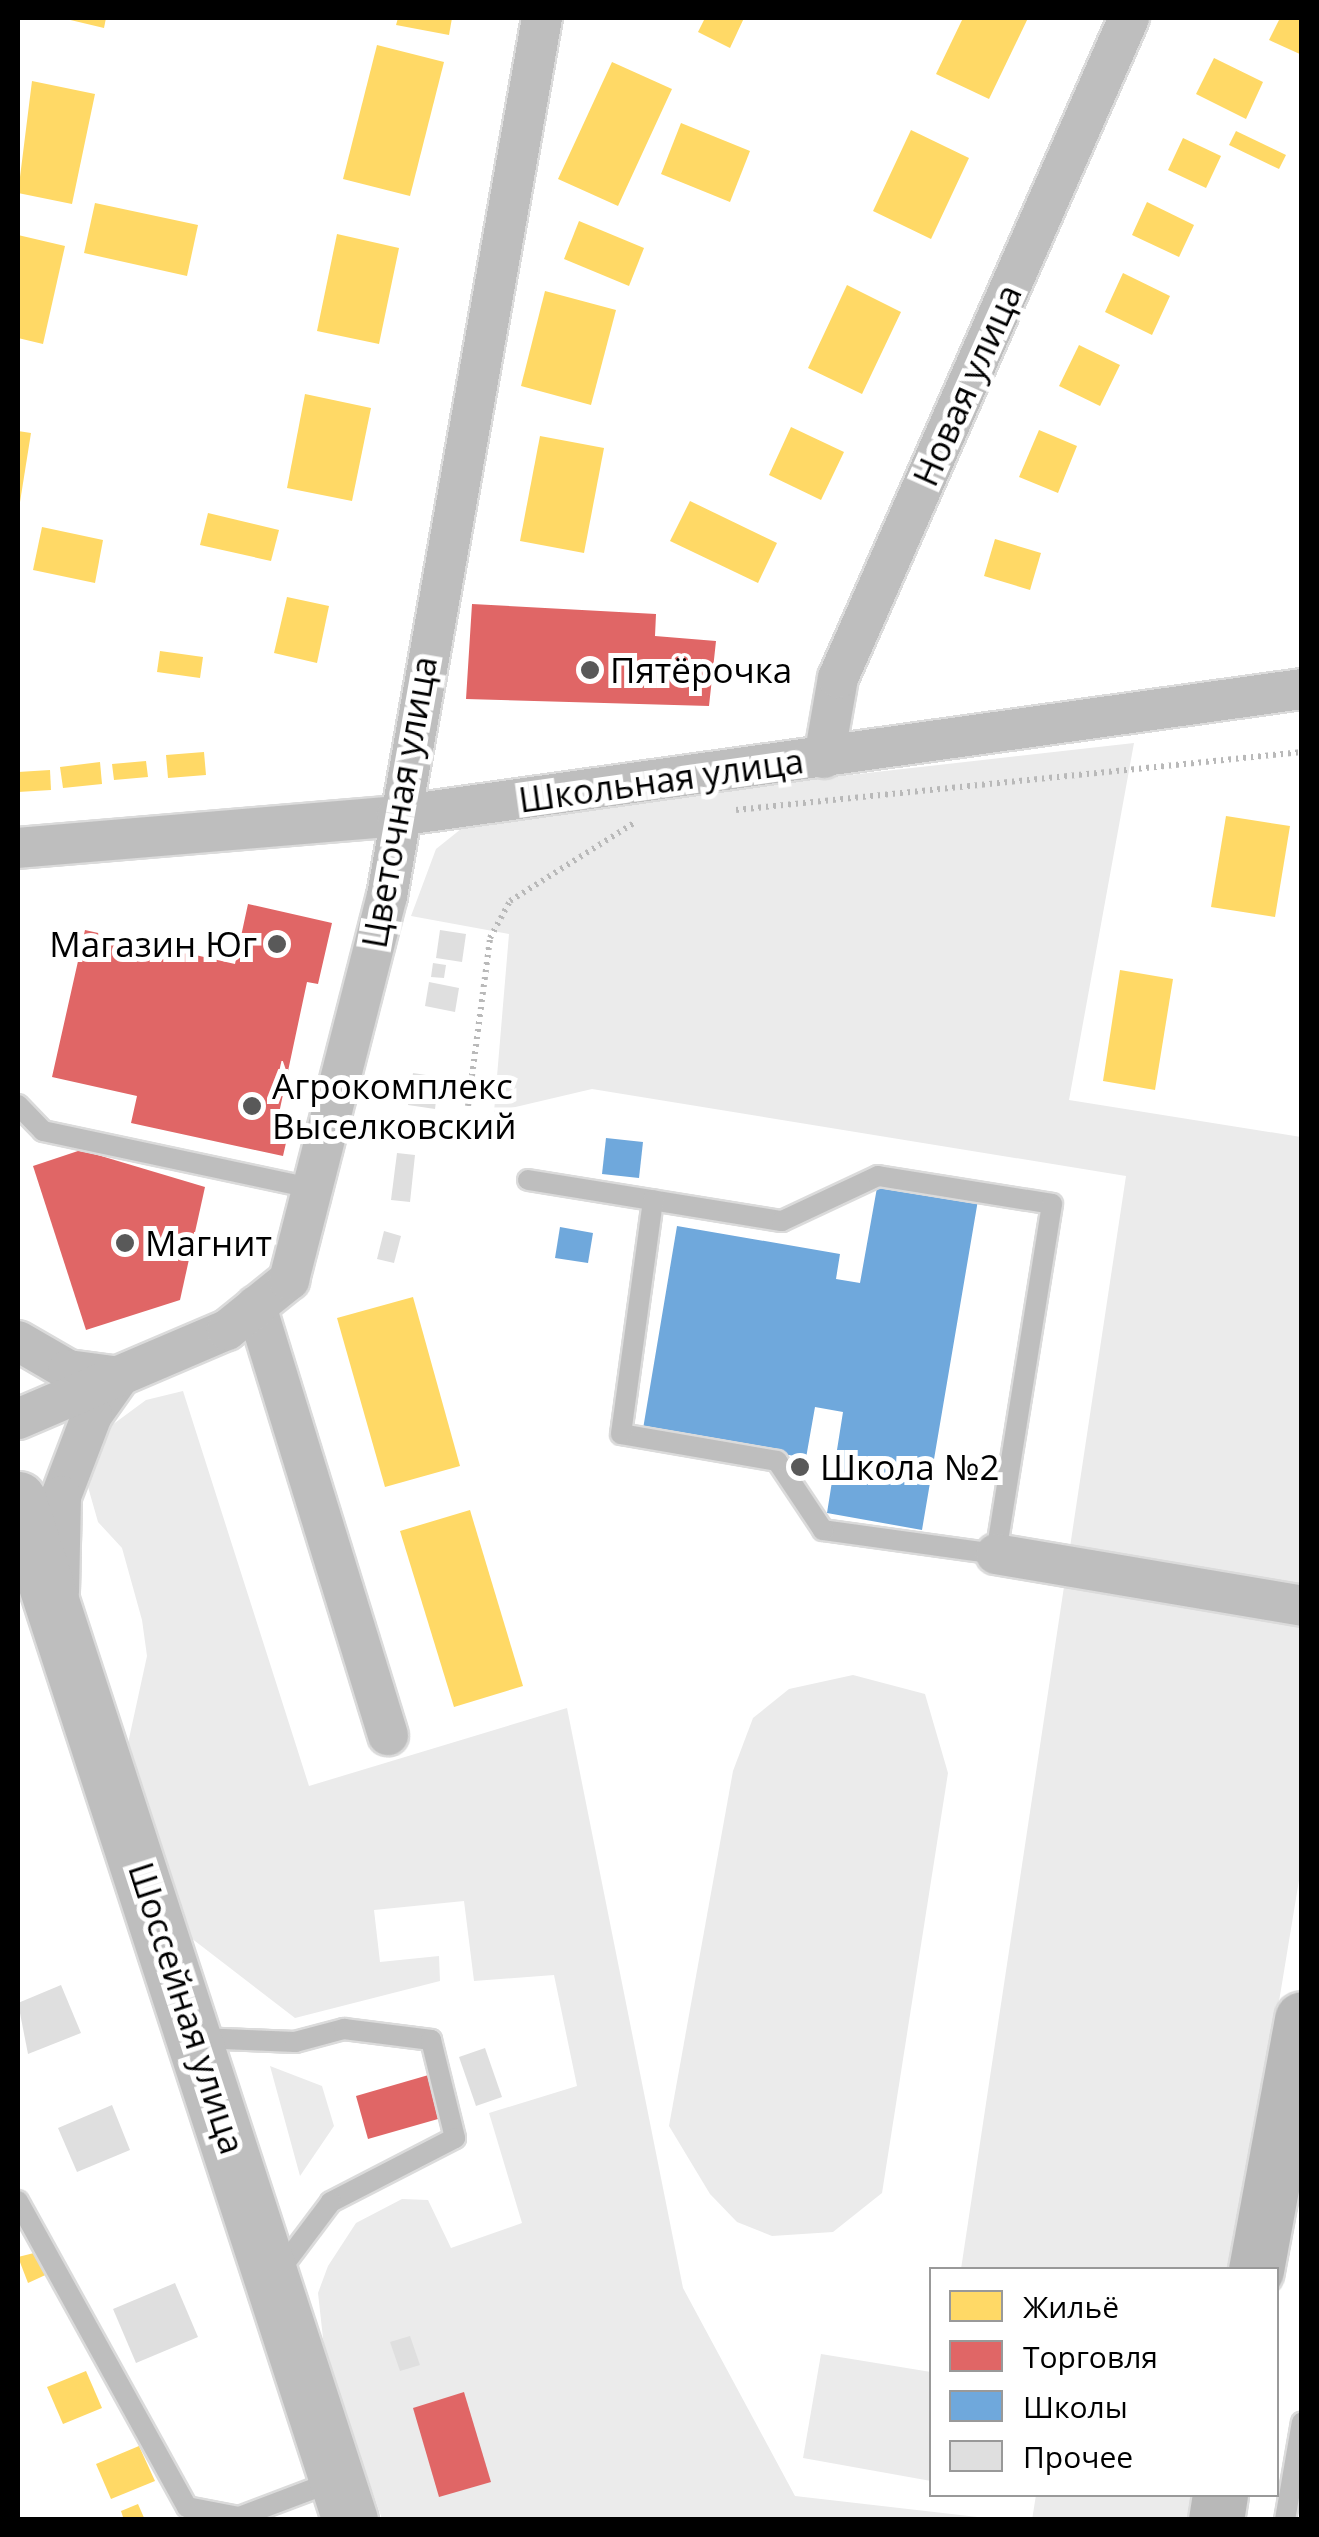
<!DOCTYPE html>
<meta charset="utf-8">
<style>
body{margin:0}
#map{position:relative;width:1319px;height:2537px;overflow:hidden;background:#fff;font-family:"Open Sans",sans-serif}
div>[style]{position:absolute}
.green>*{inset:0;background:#ebebeb}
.homes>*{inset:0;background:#ffd966}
.shops>*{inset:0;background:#e06666}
.schools>*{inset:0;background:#6fa8dc}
.building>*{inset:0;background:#dfdfdf}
.path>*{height:6px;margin-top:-3px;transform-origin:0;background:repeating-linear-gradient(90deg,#b9b9b9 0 2.5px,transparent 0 7.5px)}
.roads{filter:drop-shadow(2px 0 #dbdbdb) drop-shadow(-2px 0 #dbdbdb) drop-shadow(0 2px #dbdbdb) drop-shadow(0 -2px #dbdbdb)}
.lane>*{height:20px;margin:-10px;padding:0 10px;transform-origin:10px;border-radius:10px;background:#bebebe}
.street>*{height:40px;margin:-20px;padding:0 20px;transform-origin:20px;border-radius:20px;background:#bebebe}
.secondary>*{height:55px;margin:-27.5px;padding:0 27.5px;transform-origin:27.5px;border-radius:27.5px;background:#b8b8b8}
.primary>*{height:55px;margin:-27.5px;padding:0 27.5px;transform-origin:27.5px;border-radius:27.5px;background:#bebebe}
.dots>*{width:28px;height:28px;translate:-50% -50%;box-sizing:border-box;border:5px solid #fff;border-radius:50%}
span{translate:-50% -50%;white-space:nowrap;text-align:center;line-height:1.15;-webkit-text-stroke:10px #fff;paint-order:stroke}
.street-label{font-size:35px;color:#000}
.poi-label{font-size:35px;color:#000}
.left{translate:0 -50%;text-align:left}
.right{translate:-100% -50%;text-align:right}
.frame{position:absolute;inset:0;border:20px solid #000;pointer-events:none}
.legend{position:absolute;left:929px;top:2267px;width:350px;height:230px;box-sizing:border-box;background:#fff;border:2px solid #999;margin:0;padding:12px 18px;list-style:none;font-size:30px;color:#000}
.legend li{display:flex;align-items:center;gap:20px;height:50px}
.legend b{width:50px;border:2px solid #999}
</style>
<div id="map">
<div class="green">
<div style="clip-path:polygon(1134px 743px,1069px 1100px,1301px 1137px,1301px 1868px,1235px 2269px,961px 2269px,1126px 1176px,592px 1089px,494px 1112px,509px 934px,411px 916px,436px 849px,476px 817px)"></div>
<div style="clip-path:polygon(183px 1391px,309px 1786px,567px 1708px,683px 2288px,795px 2496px,995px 2519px,382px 2519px,325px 2356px,318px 2293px,328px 2266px,356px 2223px,402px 2199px,428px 2200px,451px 2248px,522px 2223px,489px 2113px,577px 2086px,554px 1975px,474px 1981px,464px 1901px,374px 1910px,380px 1962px,439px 1956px,440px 1981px,295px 2018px,182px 1931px,125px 1757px,147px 1656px,142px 1620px,122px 1548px,98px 1522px,88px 1487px,108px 1428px,146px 1400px)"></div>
<div style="clip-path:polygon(853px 1675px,925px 1694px,948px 1773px,882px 2193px,833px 2232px,772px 2236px,737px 2222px,710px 2194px,669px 2126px,733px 1771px,753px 1718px,789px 1689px)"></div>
<div style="clip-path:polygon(270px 2066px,322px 2086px,334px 2126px,300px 2176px)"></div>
<div style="clip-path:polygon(821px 2354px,931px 2372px,931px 2481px,803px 2458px)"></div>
<div style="clip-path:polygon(1036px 2495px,1197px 2495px,1193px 2519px,1032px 2520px)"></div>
</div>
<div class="homes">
<div style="clip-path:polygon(62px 18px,106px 18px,104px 28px)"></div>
<div style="clip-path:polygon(398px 18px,452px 18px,449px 35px,396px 25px)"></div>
<div style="clip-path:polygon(705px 18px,744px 18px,730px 48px,698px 32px)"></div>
<div style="clip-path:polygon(963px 18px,1028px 18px,989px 99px,936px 74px)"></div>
<div style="clip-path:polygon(1280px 18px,1302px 20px,1302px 55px,1269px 40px)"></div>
<div style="clip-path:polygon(377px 45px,444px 62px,410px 196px,343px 179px)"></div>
<div style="clip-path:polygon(1214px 58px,1263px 82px,1246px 119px,1196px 94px)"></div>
<div style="clip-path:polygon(612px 62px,672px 89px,618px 206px,558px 179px)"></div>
<div style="clip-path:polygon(32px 81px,95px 94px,72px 204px,18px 193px)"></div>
<div style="clip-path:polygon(681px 123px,750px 151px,730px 202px,661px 174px)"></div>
<div style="clip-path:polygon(911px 130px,969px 158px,931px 239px,873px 211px)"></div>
<div style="clip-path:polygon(1236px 131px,1286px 155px,1279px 169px,1229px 145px)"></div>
<div style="clip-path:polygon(1183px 138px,1221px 156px,1206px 188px,1168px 170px)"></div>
<div style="clip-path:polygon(1147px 202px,1194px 225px,1179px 257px,1132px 235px)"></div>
<div style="clip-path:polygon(95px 203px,198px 225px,187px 276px,84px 253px)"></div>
<div style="clip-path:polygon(579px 221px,644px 248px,629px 286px,564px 259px)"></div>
<div style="clip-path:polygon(337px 234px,399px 248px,379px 344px,317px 331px)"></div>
<div style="clip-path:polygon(18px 235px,65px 246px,43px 344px,18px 338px)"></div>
<div style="clip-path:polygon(1123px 273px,1170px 296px,1152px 335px,1105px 312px)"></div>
<div style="clip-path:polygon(847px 285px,901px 312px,862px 394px,808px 368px)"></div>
<div style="clip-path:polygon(545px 291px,616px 310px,591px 405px,521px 386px)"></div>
<div style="clip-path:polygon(1079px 345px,1120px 365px,1100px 406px,1059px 386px)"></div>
<div style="clip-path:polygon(305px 394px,371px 408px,352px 501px,287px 488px)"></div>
<div style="clip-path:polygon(791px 427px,844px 452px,821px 500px,769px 475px)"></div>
<div style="clip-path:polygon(1039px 430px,1077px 446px,1058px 493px,1019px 477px)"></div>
<div style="clip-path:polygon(18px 431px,31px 433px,20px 502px,18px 501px)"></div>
<div style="clip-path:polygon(540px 436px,604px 448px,584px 553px,520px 541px)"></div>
<div style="clip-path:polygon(690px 501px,777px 543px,758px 583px,670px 541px)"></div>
<div style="clip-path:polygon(208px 513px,279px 530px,271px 561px,200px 545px)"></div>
<div style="clip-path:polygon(42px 527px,103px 540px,95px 583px,33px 570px)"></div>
<div style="clip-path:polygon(995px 539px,1041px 553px,1030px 590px,984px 576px)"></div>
<div style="clip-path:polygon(287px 597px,329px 606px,317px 663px,274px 653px)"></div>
<div style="clip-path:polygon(160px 651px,203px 657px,200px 678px,157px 672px)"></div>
<div style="clip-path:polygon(204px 752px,206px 775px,168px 778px,166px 755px)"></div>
<div style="clip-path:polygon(146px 761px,148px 777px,114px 780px,112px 764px)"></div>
<div style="clip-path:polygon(100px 762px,102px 784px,63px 788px,60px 767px)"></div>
<div style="clip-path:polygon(50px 770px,51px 790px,18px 792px,18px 772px)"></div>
<div style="clip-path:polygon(1226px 816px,1290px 826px,1275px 917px,1211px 907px)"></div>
<div style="clip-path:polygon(1120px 970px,1173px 979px,1155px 1090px,1103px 1081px)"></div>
<div style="clip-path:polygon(413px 1297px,460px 1466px,385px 1487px,337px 1318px)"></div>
<div style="clip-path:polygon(470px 1510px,523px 1686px,454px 1707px,400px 1531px)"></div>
<div style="clip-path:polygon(42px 2251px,52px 2272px,28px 2283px,18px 2257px)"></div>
<div style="clip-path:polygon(86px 2371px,102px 2408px,63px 2424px,47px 2387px)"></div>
<div style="clip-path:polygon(139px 2446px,155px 2481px,111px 2499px,96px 2464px)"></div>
<div style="clip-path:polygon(138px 2504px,145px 2520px,124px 2520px,121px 2511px)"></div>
</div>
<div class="shops">
<div style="clip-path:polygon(472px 604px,656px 614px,655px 636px,716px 641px,709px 706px,466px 699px)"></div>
<div style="clip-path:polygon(248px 904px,332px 923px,318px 984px,307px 982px,278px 1118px,291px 1121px,283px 1156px,131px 1123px,137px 1096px,52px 1077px,85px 930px,235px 964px)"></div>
<div style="clip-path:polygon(81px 1150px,205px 1187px,180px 1300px,86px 1330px,33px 1166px)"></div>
<div style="clip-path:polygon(432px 2074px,445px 2117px,368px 2139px,356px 2096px)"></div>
<div style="clip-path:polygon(464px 2392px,491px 2482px,439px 2497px,413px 2408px)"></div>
</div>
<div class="schools">
<div style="clip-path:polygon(606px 1138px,643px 1142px,639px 1178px,602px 1174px)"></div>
<div style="clip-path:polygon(878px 1182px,978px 1200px,922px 1530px,827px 1513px,843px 1412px,815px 1407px,806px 1458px,643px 1429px,677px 1226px,840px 1254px,836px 1279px,860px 1283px)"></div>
<div style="clip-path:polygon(560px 1227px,593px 1233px,588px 1263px,555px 1258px)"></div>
</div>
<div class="building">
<div style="clip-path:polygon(440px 930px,466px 934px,462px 962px,436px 958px)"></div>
<div style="clip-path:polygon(433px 963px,446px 965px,444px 978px,431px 977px)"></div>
<div style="clip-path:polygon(429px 982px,459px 988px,455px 1012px,425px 1006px)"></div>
<div style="clip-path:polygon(413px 1073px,439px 1077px,435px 1109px,408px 1105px)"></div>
<div style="clip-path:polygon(397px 1153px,415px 1155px,410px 1202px,391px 1200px)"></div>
<div style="clip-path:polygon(384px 1231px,401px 1236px,394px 1263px,377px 1259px)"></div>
<div style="clip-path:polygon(61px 1985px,81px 2033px,28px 2054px,18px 2003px)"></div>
<div style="clip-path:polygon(485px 2048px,502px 2097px,476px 2106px,459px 2057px)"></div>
<div style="clip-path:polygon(112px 2105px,130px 2150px,77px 2172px,58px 2128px)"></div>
<div style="clip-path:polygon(175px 2283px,198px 2337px,136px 2363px,113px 2309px)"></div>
<div style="clip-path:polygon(410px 2336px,420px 2365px,400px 2371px,390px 2342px)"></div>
</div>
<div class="path">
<div style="left:736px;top:810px;width:569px;rotate:-5.85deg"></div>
<div style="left:468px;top:1106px;width:169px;rotate:-82.5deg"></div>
<div style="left:490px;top:938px;width:42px;rotate:-61.6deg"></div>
<div style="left:510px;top:901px;width:146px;rotate:-32.2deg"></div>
</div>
<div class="roads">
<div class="lane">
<div style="left:18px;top:1105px;width:36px;rotate:46deg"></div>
<div style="left:43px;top:1131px;width:275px;rotate:12deg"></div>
<div style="left:528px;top:1180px;width:257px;rotate:9.2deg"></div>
<div style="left:782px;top:1221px;width:106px;rotate:-25.1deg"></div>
<div style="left:878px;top:1176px;width:176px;rotate:9.1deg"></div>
<div style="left:1052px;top:1204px;width:354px;rotate:99.1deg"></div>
<div style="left:996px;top:1554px;width:175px;rotate:-172.1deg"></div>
<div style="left:823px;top:1530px;width:83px;rotate:-123.7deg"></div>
<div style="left:777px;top:1461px;width:158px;rotate:-170.2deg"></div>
<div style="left:621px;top:1434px;width:236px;rotate:-82.2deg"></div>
<div style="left:199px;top:2038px;width:96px;rotate:2.4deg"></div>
<div style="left:295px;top:2042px;width:51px;rotate:-14.9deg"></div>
<div style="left:344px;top:2029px;width:88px;rotate:7.2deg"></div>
<div style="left:431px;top:2040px;width:101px;rotate:76.2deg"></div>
<div style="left:455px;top:2138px;width:140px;rotate:152.7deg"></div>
<div style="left:331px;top:2202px;width:91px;rotate:127deg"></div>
<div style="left:18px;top:2201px;width:350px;rotate:61.1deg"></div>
<div style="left:187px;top:2507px;width:53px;rotate:10.9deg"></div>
<div style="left:239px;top:2517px;width:105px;rotate:-20.7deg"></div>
<div style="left:1285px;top:2520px;width:99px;rotate:-80.2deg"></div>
</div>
<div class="street">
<div style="left:824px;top:758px;width:81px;rotate:-80.1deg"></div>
<div style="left:838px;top:678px;width:721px;rotate:-66.21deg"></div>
<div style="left:18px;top:848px;width:380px;rotate:-4.8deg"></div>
<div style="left:397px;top:816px;width:914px;rotate:-7.99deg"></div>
<div style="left:256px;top:1306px;width:449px;rotate:72.9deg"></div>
<div style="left:18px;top:1341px;width:58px;rotate:30.1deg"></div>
<div style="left:68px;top:1370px;width:51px;rotate:7.8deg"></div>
<div style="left:119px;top:1377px;width:47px;rotate:125.4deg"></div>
<div style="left:92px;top:1415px;width:87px;rotate:110.9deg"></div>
<div style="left:61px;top:1496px;width:96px;rotate:91.2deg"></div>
<div style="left:18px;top:1419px;width:227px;rotate:-23.1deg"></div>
<div style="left:227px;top:1330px;width:80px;rotate:-38.9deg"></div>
<div style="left:289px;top:1280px;width:396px;rotate:-75.7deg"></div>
<div style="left:387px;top:896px;width:892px;rotate:-79.99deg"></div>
<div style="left:996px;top:1554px;width:310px;rotate:9.6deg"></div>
</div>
<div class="secondary">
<div style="left:1256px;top:2270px;width:255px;rotate:-79.6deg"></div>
<div style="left:1216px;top:2520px;width:26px;rotate:-81deg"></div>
</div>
<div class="primary">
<div style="left:18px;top:1499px;width:1074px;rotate:71.99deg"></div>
</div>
</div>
<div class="dots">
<div style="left:590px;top:670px;background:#595959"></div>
<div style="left:277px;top:944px;background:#595959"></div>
<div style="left:252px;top:1106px;background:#595959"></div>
<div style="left:125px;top:1243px;background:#595959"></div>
<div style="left:800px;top:1467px;background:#595959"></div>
</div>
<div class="street-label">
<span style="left:967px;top:385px;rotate:-66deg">Новая улица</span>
<span style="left:661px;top:780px;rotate:-8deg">Школьная улица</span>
<span style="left:399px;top:802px;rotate:-80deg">Цветочная улица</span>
<span style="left:187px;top:2008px;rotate:72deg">Шоссейная улица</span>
</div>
<div class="poi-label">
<span class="left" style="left:610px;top:670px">Пятёрочка</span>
<span class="right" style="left:257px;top:944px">Магазин Юг</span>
<span class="left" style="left:272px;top:1106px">Агрокомплекс<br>Выселковский</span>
<span class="left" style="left:145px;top:1243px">Магнит</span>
<span class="left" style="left:820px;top:1467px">Школа №2</span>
</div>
<div class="frame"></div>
<ul class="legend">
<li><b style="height:28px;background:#ffd966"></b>Жильё</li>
<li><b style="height:28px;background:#e06666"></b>Торговля</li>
<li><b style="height:28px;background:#6fa8dc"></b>Школы</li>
<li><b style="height:28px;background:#dfdfdf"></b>Прочее</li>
</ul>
</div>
